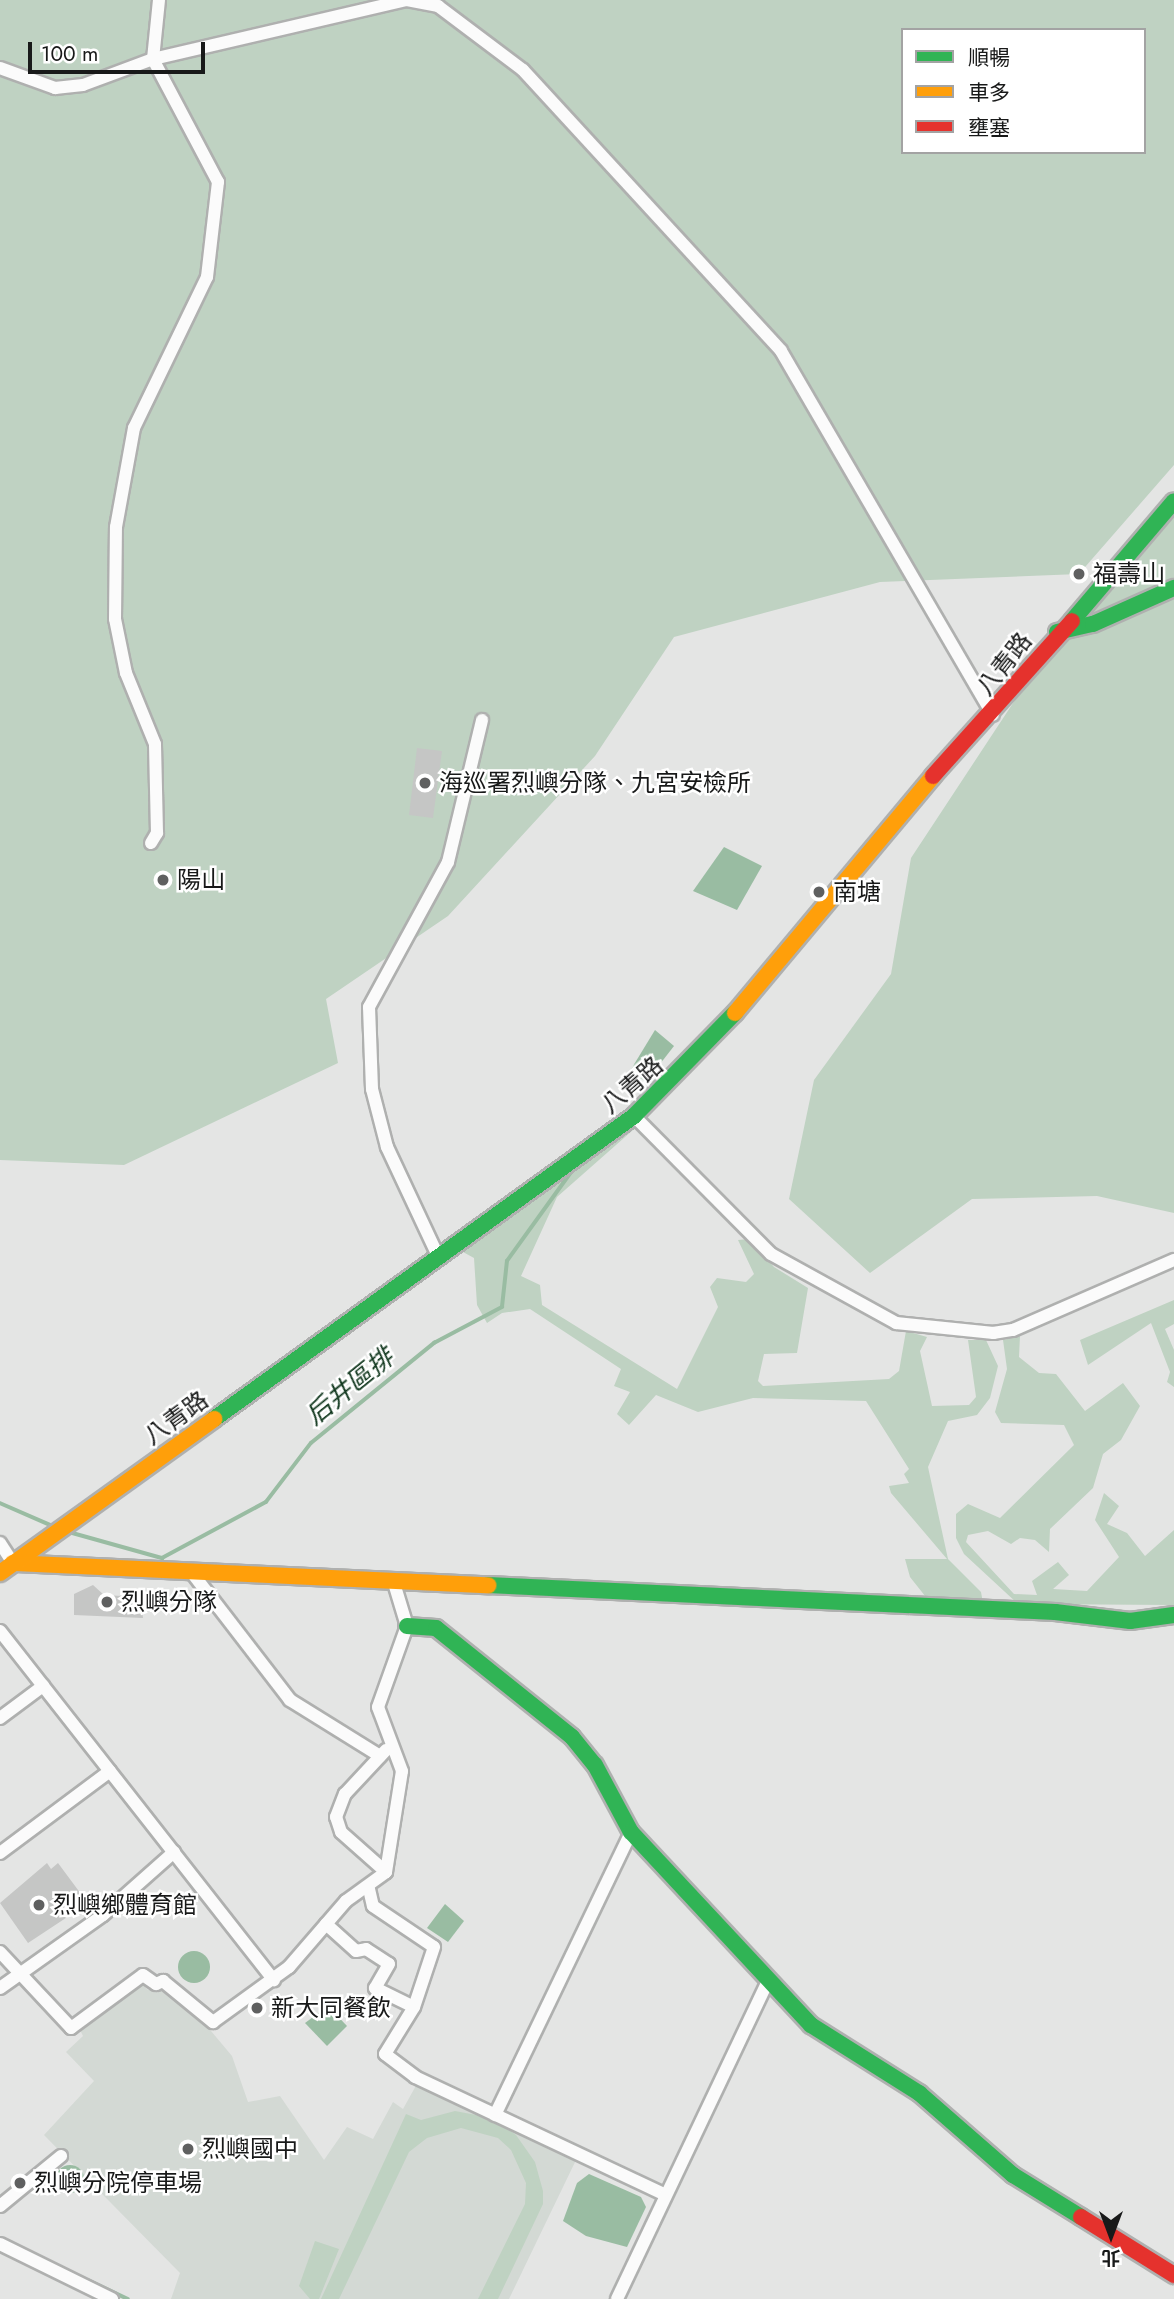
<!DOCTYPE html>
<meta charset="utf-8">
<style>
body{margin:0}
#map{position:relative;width:1174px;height:2299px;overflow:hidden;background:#e4e5e4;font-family:Jost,"Noto Sans TC",sans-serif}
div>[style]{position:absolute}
.built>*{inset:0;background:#d3d9d4}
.green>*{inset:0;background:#bfd2c2}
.water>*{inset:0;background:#99bca2}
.round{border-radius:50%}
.stream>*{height:3.5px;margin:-1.75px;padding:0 1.75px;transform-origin:1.75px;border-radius:1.75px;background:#99bca2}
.building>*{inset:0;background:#c5c6c5}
.roads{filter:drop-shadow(2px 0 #afb0af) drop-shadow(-2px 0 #afb0af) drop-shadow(0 2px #afb0af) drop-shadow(0 -2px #afb0af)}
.street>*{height:12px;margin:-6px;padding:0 6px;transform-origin:6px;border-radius:6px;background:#fbfbfb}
.fast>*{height:16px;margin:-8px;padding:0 8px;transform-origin:8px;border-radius:8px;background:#30b455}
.slow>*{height:16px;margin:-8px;padding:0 8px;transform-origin:8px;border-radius:8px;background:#ff9f0a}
.jam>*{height:16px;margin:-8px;padding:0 8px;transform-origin:8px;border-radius:8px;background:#e5322d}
.dots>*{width:19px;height:19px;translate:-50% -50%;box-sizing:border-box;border:4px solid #fff;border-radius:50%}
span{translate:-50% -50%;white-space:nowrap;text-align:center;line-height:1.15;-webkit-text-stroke:5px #fff;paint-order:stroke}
.poi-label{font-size:24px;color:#181919}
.left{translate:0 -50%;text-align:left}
.street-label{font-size:24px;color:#181919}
.water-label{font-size:26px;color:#0f361c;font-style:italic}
.legend{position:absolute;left:901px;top:28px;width:245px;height:126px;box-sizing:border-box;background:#fff;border:2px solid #a3a3a3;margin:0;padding:9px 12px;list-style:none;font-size:21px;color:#181919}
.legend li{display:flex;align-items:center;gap:14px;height:35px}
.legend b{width:35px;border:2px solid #a3a3a3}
.north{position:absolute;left:1076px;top:2201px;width:70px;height:70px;-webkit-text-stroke:5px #fff;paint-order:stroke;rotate:180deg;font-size:19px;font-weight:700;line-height:28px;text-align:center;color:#181919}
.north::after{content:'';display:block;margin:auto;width:24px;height:32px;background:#181919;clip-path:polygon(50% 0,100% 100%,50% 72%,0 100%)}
.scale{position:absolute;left:28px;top:42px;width:177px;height:32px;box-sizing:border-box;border:4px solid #181919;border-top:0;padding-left:9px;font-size:21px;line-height:24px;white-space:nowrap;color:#181919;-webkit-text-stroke:5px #fff;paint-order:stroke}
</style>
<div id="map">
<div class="built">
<div style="clip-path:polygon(143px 1985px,148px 1990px,162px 1986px,206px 2025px,232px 2056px,248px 2102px,280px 2096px,324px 2160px,347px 2127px,373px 2139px,393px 2102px,403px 2109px,418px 2082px,577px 2158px,509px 2299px,171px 2299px,180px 2273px,44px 2135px,94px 2081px,66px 2052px,83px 2036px,80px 2030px)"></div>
</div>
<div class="green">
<div style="clip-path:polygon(evenodd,0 0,1174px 0,1174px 465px,1079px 574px,880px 582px,674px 637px,595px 756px,448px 916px,326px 999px,338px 1063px,124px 1165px,0 1160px,0 0,903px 30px,1144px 30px,1144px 152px,903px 152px,903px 30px)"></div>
<div style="clip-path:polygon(1174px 510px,1174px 1213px,1097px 1196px,972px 1199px,870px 1273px,789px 1199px,814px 1080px,891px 974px,911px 858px,1017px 697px)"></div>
<div style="clip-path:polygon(629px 1129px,633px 1130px,557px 1197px,521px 1276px,540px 1285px,542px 1305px,677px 1389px,718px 1307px,710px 1287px,717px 1278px,746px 1282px,754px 1274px,738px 1240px,749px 1239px,774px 1267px,808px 1288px,797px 1353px,764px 1354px,758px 1381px,763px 1386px,889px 1379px,899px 1371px,906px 1331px,927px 1337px,920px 1351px,932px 1406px,969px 1405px,976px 1397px,968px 1340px,986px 1340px,998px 1366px,990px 1398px,977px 1415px,948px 1421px,928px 1467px,948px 1559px,981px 1592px,983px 1603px,929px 1601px,910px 1577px,905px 1559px,947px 1559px,891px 1493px,889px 1486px,909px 1483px,904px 1474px,909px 1469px,866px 1401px,753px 1398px,698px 1412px,656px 1395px,629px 1425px,617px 1414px,630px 1392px,614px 1386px,621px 1369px,530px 1309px,502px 1313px,487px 1323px,477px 1305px,474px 1258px,463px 1252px)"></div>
<div style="clip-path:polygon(1174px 1300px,1174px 1324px,1165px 1329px,1174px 1350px,1174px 1387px,1167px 1382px,1170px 1372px,1151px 1323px,1088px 1365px,1080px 1340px)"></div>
<div style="clip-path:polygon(1020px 1336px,1019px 1357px,1039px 1373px,1056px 1374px,1085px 1411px,1123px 1383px,1140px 1406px,1121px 1440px,1103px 1454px,1093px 1488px,1050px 1529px,1049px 1552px,1035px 1540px,1020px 1538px,1011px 1544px,988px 1531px,968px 1535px,966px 1542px,1014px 1594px,1037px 1595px,1032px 1581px,1058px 1562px,1069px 1575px,1053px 1589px,1087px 1591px,1119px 1557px,1095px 1520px,1104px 1493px,1119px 1506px,1107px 1524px,1127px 1533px,1145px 1556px,1174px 1530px,1174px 1605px,1018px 1604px,964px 1554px,956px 1538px,956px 1514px,968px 1504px,1000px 1518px,1074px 1445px,1064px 1425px,1001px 1423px,995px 1412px,1007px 1369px,1003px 1340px)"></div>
<div style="clip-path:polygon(455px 2111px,492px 2118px,516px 2135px,535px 2162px,543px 2191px,543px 2204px,498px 2299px,478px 2299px,525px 2204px,526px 2183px,511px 2150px,498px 2138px,461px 2128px,427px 2138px,409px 2152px,339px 2299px,321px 2299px,406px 2114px,421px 2120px)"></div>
<div style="clip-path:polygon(315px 2241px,339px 2249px,319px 2299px,310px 2299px,299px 2286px)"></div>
</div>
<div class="water">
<div style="clip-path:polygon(724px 847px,762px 866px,737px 910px,693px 891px)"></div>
<div style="clip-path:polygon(655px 1030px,674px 1046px,646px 1082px,630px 1071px)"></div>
<div style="clip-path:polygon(445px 1904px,464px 1921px,448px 1942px,427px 1928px)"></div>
<div class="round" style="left:178px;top:1951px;width:32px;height:32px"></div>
<div style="clip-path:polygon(328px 2006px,347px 2026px,327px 2046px,305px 2023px)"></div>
<div class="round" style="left:56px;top:2165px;width:28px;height:28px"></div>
<div style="clip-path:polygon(589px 2174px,641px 2197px,646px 2207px,627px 2247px,586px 2236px,563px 2221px,577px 2183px)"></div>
</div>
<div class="stream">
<div style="left:0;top:1503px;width:60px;rotate:23.6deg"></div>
<div style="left:69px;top:1532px;width:97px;rotate:15.6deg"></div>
<div style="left:162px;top:1558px;width:118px;rotate:-28.3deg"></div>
<div style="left:266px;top:1502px;width:74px;rotate:-52.7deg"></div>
<div style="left:311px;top:1443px;width:159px;rotate:-39.1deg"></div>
<div style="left:434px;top:1343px;width:77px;rotate:-27.9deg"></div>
<div style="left:502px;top:1307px;width:46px;rotate:-83.8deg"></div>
<div style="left:507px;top:1261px;width:111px;rotate:-54.2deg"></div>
<div style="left:88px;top:2280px;width:44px;rotate:25.4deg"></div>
</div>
<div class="building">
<div style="clip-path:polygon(417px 748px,442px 751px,433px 818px,409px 815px)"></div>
<div style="clip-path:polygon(93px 1585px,104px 1595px,140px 1597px,143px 1618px,74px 1615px,74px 1594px)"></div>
<div style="clip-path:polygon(47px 1863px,51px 1869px,58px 1863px,81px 1894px,75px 1899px,81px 1908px,28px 1943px,0 1903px)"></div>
</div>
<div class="roads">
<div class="street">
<div style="left:407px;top:0;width:32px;rotate:11deg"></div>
<div style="left:438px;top:6px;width:106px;rotate:37deg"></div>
<div style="left:523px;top:70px;width:381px;rotate:47.4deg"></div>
<div style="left:781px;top:351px;width:421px;rotate:59.8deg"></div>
<div style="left:0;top:68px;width:59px;rotate:20deg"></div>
<div style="left:55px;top:88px;width:28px;rotate:-6deg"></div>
<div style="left:83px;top:85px;width:75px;rotate:-20.4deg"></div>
<div style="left:153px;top:59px;width:260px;rotate:-13.1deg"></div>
<div style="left:151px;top:843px;width:12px;rotate:-59deg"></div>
<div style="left:157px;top:833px;width:89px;rotate:-91.3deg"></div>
<div style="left:155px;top:744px;width:77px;rotate:-112.2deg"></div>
<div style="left:126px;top:673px;width:55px;rotate:-101.5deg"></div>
<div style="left:115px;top:619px;width:92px;rotate:-89.4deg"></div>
<div style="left:116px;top:527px;width:101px;rotate:-79.7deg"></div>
<div style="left:134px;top:428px;width:168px;rotate:-64.2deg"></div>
<div style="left:207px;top:277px;width:96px;rotate:-83.4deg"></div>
<div style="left:218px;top:182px;width:139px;rotate:-117.9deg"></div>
<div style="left:153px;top:59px;width:59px;rotate:-84.2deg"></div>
<div style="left:634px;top:1116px;width:194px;rotate:45.2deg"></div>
<div style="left:771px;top:1254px;width:143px;rotate:28.9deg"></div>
<div style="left:896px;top:1323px;width:98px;rotate:5.9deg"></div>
<div style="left:993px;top:1333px;width:20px;rotate:-9deg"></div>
<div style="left:1013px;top:1330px;width:176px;rotate:-23.5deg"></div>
<div style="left:439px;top:1258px;width:123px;rotate:-115.1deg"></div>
<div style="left:387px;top:1147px;width:60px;rotate:-104.5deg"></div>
<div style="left:372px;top:1089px;width:82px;rotate:-92.1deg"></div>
<div style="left:369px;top:1007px;width:165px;rotate:-61.4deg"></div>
<div style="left:448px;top:862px;width:146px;rotate:-76.5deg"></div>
<div style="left:0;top:1543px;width:24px;rotate:57deg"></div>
<div style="left:193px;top:1574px;width:159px;rotate:52.4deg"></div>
<div style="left:290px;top:1700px;width:106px;rotate:31.9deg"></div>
<div style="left:0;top:1631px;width:444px;rotate:51.9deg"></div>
<div style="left:0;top:1718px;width:54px;rotate:-36.7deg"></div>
<div style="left:0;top:1853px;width:137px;rotate:-36.7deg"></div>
<div style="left:386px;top:1872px;width:60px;rotate:-138.4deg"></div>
<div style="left:341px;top:1832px;width:16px;rotate:-108deg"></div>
<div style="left:336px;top:1817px;width:25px;rotate:-69deg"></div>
<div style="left:345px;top:1794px;width:60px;rotate:-47deg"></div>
<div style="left:369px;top:1889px;width:17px;rotate:77deg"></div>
<div style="left:373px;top:1906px;width:73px;rotate:33.9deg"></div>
<div style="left:434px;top:1947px;width:63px;rotate:108.4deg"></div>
<div style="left:414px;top:2007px;width:55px;rotate:121.7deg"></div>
<div style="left:385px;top:2054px;width:38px;rotate:37deg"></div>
<div style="left:415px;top:2077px;width:277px;rotate:25.2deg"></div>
<div style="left:326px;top:1924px;width:40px;rotate:42deg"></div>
<div style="left:356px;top:1951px;width:10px;rotate:-11deg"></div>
<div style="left:366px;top:1949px;width:27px;rotate:33deg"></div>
<div style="left:389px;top:1964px;width:28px;rotate:120deg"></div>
<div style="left:375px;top:1988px;width:43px;rotate:26deg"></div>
<div style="left:0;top:1952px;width:104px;rotate:46.9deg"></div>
<div style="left:71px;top:2028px;width:89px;rotate:-36.4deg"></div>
<div style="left:143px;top:1975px;width:16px;rotate:35deg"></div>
<div style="left:156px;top:1984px;width:8px;rotate:-23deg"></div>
<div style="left:163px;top:1981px;width:65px;rotate:39.4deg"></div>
<div style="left:213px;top:2022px;width:94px;rotate:-35.9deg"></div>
<div style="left:289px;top:1967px;width:87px;rotate:-49.2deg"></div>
<div style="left:346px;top:1901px;width:49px;rotate:-35.9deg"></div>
<div style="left:386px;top:1872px;width:102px;rotate:-81deg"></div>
<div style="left:402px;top:1771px;width:68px;rotate:-110.6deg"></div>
<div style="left:378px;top:1707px;width:86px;rotate:-70.3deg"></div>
<div style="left:407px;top:1626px;width:45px;rotate:-106.8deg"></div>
<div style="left:0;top:1988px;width:126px;rotate:-35.3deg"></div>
<div style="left:103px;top:1915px;width:95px;rotate:-41.6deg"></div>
<div style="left:495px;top:2115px;width:314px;rotate:-64.3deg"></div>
<div style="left:0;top:2206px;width:79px;rotate:-39.3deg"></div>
<div style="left:0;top:2244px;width:125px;rotate:26.2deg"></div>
<div style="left:617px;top:2299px;width:352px;rotate:-64.6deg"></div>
</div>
<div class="fast">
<div style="left:1072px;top:621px;width:157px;rotate:-49.6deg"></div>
<div style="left:1057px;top:632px;width:37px;rotate:-13deg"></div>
<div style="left:1093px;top:624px;width:89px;rotate:-24deg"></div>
<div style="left:214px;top:1419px;width:518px;rotate:-35.81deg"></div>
<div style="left:634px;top:1116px;width:144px;rotate:-45.6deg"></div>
<div style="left:488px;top:1585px;width:568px;rotate:2.73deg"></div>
<div style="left:1055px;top:1612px;width:76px;rotate:6.8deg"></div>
<div style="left:1130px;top:1621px;width:44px;rotate:-7.8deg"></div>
<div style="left:407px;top:1626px;width:29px;rotate:4deg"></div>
<div style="left:436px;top:1628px;width:174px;rotate:38.7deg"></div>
<div style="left:572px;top:1737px;width:36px;rotate:51deg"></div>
<div style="left:595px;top:1765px;width:76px;rotate:61.8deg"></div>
<div style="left:631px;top:1832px;width:264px;rotate:47deg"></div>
<div style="left:811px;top:2025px;width:128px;rotate:32.2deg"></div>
<div style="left:919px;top:2093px;width:125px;rotate:41.1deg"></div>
<div style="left:1013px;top:2175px;width:80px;rotate:31.7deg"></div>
</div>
<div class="slow">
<div style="left:735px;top:1013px;width:309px;rotate:-50.1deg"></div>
<div style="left:13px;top:1563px;width:476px;rotate:2.7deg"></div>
<div style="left:0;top:1573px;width:264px;rotate:-35.7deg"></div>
</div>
<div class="jam">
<div style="left:933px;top:776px;width:208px;rotate:-48.1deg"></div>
<div style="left:1081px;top:2217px;width:110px;rotate:31.9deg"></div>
</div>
</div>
<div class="dots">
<div style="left:1079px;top:574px;background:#5f6060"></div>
<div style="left:425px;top:783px;background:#5f6060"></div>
<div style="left:163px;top:880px;background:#5f6060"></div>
<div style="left:819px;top:892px;background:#5f6060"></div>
<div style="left:107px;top:1602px;background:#5f6060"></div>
<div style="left:39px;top:1905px;background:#5f6060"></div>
<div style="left:257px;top:2008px;background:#5f6060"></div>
<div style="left:188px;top:2149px;background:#5f6060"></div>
<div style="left:20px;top:2183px;background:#5f6060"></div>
</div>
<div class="poi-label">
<span class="left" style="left:1093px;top:574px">福壽山</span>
<span class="left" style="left:439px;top:783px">海巡署烈嶼分隊、九宮安檢所</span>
<span class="left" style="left:177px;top:880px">陽山</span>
<span class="left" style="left:833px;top:892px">南塘</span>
<span class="left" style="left:121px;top:1602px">烈嶼分隊</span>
<span class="left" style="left:53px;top:1905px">烈嶼鄉體育館</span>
<span class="left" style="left:271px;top:2008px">新大同餐飲</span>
<span class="left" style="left:202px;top:2149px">烈嶼國中</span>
<span class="left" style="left:34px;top:2183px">烈嶼分院停車場</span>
</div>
<div class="street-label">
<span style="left:1004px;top:664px;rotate:-52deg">八青路</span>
<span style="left:632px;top:1085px;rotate:-41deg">八青路</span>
<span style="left:176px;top:1418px;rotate:-36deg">八青路</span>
</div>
<div class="water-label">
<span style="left:350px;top:1387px;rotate:-39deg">后井區排</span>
</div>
<ul class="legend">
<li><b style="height:9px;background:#30b455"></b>順暢</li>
<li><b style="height:9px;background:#ff9f0a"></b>車多</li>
<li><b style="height:9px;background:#e5322d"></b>壅塞</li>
</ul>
<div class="north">北</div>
<div class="scale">100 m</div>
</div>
